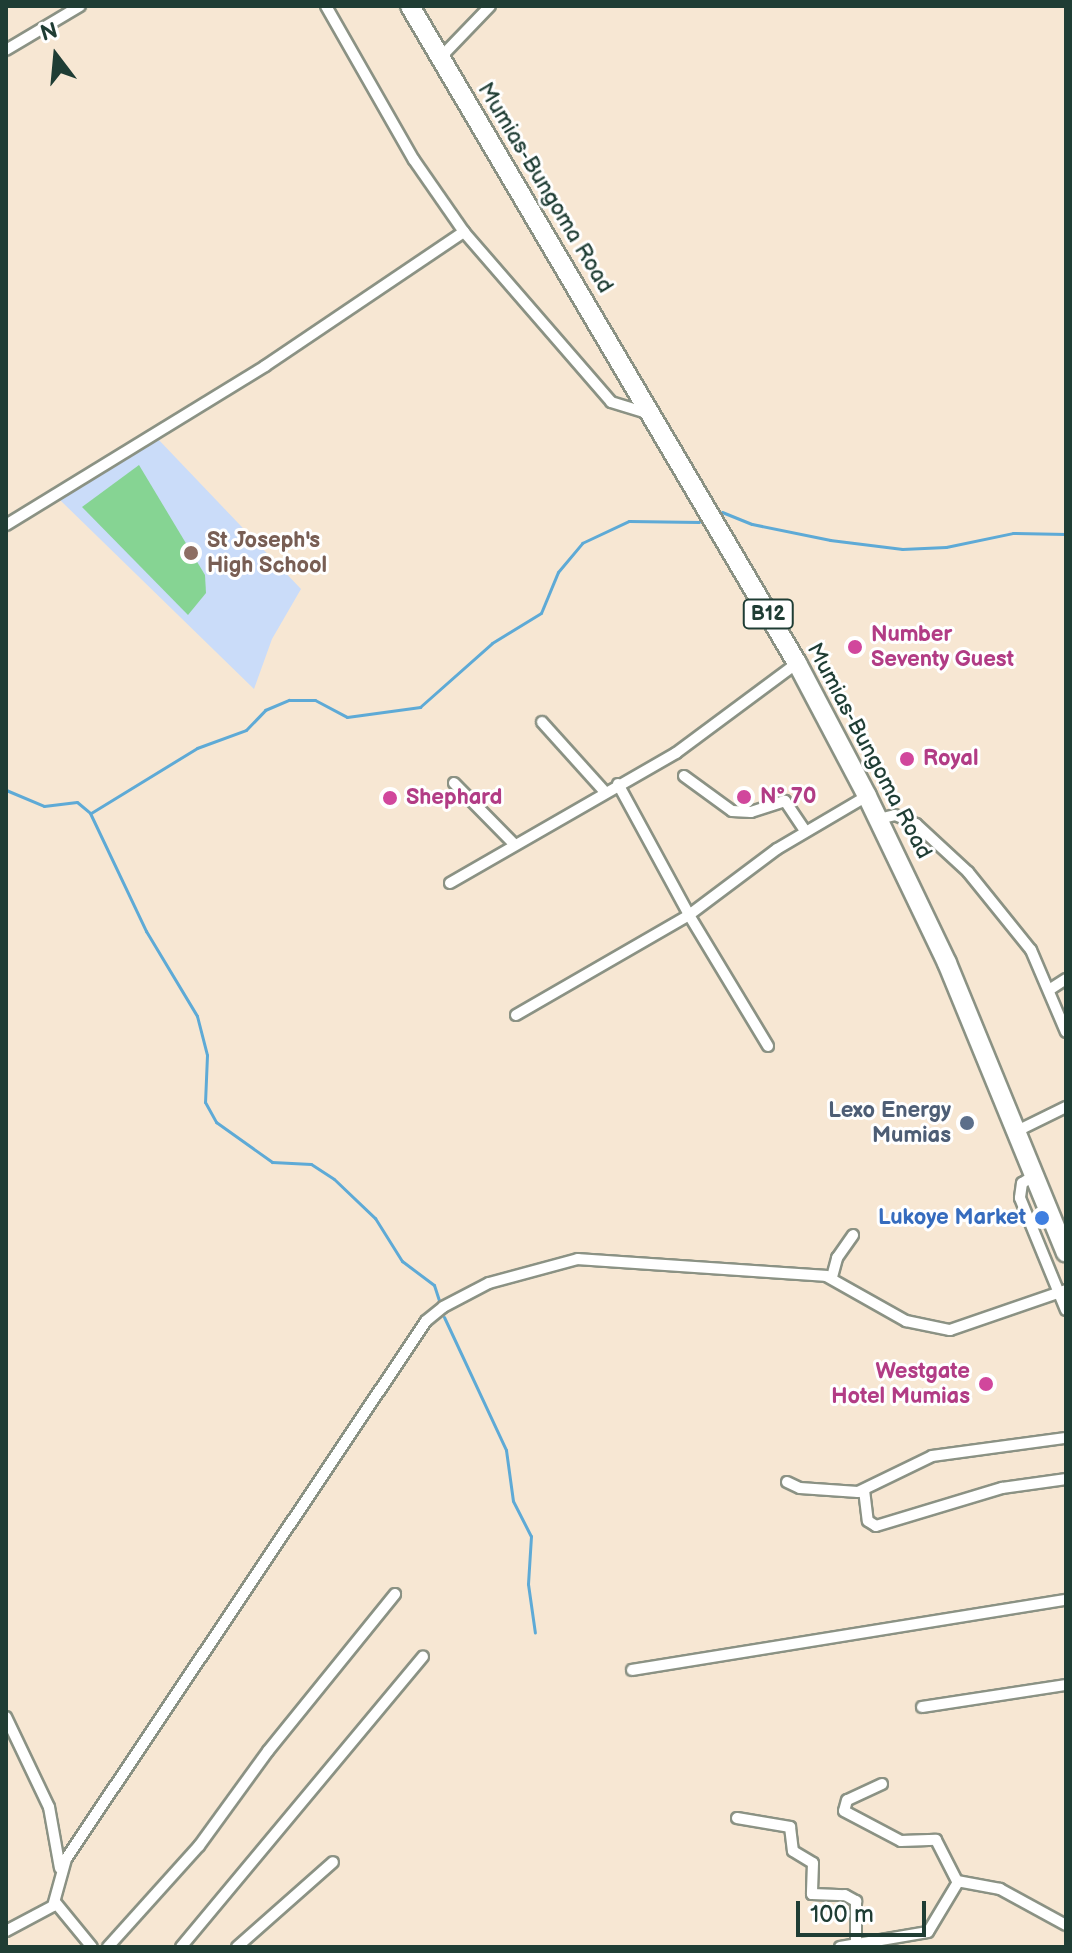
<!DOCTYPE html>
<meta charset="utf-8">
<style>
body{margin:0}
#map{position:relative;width:1072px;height:1953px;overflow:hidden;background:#f7e7d3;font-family:"Balsamiq Sans",sans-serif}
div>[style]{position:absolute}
.built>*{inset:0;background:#cadcf9}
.green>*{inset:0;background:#86d493}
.stream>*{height:3px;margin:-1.5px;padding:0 1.5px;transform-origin:1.5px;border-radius:1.5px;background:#5eaad6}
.roads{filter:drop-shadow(2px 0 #8b9284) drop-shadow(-2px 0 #8b9284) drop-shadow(0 2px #8b9284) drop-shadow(0 -2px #8b9284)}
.minor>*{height:10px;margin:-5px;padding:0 5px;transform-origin:5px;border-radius:5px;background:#fff}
.trunk>*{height:18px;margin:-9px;padding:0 9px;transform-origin:9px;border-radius:9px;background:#fff}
.dots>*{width:22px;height:22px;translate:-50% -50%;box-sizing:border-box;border:4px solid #fff;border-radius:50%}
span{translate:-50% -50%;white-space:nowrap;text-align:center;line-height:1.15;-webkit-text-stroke:6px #fff;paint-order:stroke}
.shield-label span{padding:2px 6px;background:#fff;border:2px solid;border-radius:6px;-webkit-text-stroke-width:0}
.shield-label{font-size:20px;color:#1f3d34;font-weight:700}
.street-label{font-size:22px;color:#1f3d34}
.education-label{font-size:22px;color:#785e54;font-weight:700}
.left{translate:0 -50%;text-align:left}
.hotel-label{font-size:22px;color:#b23c85;font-weight:700}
.right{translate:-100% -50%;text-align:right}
.service-label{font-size:22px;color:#4e5e75;font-weight:700}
.shop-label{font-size:22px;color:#366cbe;font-weight:700}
.frame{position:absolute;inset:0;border:8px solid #1f3d34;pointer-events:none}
.north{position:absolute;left:16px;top:16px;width:80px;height:80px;-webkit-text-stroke:6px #fff;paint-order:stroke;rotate:344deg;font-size:22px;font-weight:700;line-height:32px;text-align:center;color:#1f3d34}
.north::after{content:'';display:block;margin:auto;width:28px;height:36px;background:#1f3d34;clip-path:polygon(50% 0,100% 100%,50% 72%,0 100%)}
.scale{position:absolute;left:796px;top:1901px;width:130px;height:36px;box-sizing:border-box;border:4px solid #1f3d34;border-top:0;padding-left:10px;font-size:24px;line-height:28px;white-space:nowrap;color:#1f3d34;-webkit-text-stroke:6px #fff;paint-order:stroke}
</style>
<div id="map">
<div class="built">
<div style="clip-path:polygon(157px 438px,301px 589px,272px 639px,254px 689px,60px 500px)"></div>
</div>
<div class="green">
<div style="clip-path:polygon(139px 465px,205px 575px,206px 593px,188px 615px,82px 507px)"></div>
</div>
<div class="stream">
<div style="left:722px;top:512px;width:32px;rotate:22deg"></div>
<div style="left:752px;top:524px;width:80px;rotate:11.6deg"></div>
<div style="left:830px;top:540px;width:73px;rotate:7.1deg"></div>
<div style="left:902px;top:549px;width:44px;rotate:-2.6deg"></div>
<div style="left:946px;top:547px;width:68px;rotate:-11.8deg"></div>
<div style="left:1013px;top:533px;width:53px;rotate:1.1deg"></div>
<div style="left:6px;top:790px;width:41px;rotate:22.8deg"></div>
<div style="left:44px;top:806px;width:33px;rotate:-7deg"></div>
<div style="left:77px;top:802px;width:17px;rotate:40deg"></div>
<div style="left:90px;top:813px;width:131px;rotate:64.6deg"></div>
<div style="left:146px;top:931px;width:99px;rotate:59deg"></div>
<div style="left:197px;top:1016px;width:40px;rotate:75.6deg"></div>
<div style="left:207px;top:1055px;width:47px;rotate:92.4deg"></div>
<div style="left:205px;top:1102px;width:23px;rotate:61deg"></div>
<div style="left:216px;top:1122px;width:69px;rotate:35.5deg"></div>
<div style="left:272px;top:1162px;width:39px;rotate:3deg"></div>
<div style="left:311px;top:1164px;width:27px;rotate:33deg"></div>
<div style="left:334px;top:1179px;width:57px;rotate:43.6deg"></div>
<div style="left:375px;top:1218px;width:51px;rotate:57.9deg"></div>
<div style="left:402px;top:1261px;width:40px;rotate:37deg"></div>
<div style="left:434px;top:1285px;width:20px;rotate:72deg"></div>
<div style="left:91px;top:813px;width:124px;rotate:-31.5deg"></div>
<div style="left:197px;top:748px;width:52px;rotate:-20.2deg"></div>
<div style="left:246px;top:730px;width:28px;rotate:-46deg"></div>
<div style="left:265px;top:710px;width:26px;rotate:-23deg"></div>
<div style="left:289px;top:700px;width:26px"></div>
<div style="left:315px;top:700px;width:36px;rotate:28deg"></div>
<div style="left:347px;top:717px;width:74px;rotate:-7.8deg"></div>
<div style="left:420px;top:707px;width:96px;rotate:-41.6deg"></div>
<div style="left:492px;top:643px;width:57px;rotate:-31.5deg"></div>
<div style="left:541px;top:613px;width:44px;rotate:-67.5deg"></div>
<div style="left:558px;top:572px;width:38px;rotate:-50deg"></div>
<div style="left:582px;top:543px;width:52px;rotate:-25.1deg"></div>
<div style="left:629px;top:521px;width:70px;rotate:0.8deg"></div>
<div style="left:444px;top:1317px;width:147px;rotate:65deg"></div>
<div style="left:506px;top:1450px;width:51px;rotate:82.2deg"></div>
<div style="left:513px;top:1501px;width:39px;rotate:63deg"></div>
<div style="left:531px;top:1536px;width:48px;rotate:93.6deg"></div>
<div style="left:528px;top:1584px;width:49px;rotate:81.9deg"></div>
</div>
<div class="roads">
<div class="minor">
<div style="left:326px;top:6px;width:177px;rotate:60.3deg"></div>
<div style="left:414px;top:160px;width:88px;rotate:55.2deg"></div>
<div style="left:464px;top:232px;width:225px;rotate:49.1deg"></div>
<div style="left:611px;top:402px;width:41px;rotate:17.1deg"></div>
<div style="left:6px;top:50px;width:86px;rotate:-30.7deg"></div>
<div style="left:440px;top:58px;width:72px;rotate:-46.1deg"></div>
<div style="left:6px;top:525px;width:304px;rotate:-31.5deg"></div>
<div style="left:265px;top:366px;width:240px;rotate:-34deg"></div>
<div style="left:542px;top:722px;width:94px;rotate:48deg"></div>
<div style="left:684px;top:776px;width:59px;rotate:36.1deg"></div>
<div style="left:732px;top:811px;width:19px;rotate:3deg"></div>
<div style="left:751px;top:812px;width:36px;rotate:-18deg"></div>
<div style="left:785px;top:801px;width:36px;rotate:56deg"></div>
<div style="left:454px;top:783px;width:86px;rotate:45.5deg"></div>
<div style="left:618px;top:784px;width:149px;rotate:61.5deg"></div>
<div style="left:689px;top:915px;width:110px;rotate:-36.9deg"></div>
<div style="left:777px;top:849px;width:104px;rotate:-30.5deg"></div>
<div style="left:879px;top:819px;width:16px;rotate:-14deg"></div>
<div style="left:895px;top:815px;width:23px;rotate:23deg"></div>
<div style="left:916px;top:824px;width:71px;rotate:42.7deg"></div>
<div style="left:968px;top:872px;width:100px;rotate:51.1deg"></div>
<div style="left:1031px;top:950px;width:89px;rotate:66.9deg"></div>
<div style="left:450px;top:883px;width:261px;rotate:-29.9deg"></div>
<div style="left:676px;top:753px;width:151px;rotate:-36.6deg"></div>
<div style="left:1049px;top:990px;width:20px;rotate:-33deg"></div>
<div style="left:516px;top:1015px;width:200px;rotate:-30deg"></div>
<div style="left:689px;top:915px;width:153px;rotate:58.9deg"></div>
<div style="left:1017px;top:1131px;width:55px;rotate:-26.1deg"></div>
<div style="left:1035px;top:1175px;width:15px;rotate:148deg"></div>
<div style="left:1022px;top:1183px;width:15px;rotate:98deg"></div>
<div style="left:1020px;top:1198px;width:121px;rotate:67.7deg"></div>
<div style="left:832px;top:1277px;width:20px;rotate:-75deg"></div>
<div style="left:837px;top:1258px;width:28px;rotate:-55deg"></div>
<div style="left:787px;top:1482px;width:14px;rotate:25deg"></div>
<div style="left:800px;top:1488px;width:58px;rotate:3.9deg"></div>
<div style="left:858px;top:1492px;width:82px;rotate:-25.9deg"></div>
<div style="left:932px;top:1456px;width:135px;rotate:-7.7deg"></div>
<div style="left:864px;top:1490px;width:31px;rotate:83deg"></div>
<div style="left:868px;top:1521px;width:9px;rotate:32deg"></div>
<div style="left:876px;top:1526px;width:132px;rotate:-16.8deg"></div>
<div style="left:1002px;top:1488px;width:65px;rotate:-8deg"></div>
<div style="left:632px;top:1670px;width:440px;rotate:-9.2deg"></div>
<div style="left:922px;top:1707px;width:146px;rotate:-8.7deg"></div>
<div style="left:6px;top:1717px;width:100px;rotate:64.5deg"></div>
<div style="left:49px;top:1807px;width:62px;rotate:79.8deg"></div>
<div style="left:882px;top:1784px;width:38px;rotate:155deg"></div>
<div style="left:847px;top:1800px;width:11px;rotate:105deg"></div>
<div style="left:844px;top:1811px;width:64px;rotate:27.8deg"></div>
<div style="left:901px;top:1841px;width:35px;rotate:-2deg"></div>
<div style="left:936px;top:1840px;width:46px;rotate:62.9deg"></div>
<div style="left:957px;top:1881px;width:44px;rotate:10.5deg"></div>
<div style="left:1000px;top:1889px;width:75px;rotate:28.6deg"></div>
<div style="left:737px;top:1818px;width:54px;rotate:9.6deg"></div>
<div style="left:790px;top:1827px;width:24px;rotate:83deg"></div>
<div style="left:793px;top:1851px;width:23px;rotate:31deg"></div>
<div style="left:813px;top:1863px;width:31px;rotate:92deg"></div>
<div style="left:812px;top:1894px;width:33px;rotate:2deg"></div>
<div style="left:845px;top:1895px;width:13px;rotate:29deg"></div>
<div style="left:856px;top:1901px;width:42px;rotate:90deg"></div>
<div style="left:55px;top:1902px;width:58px;rotate:50.6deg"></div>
<div style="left:6px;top:1931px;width:53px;rotate:-28deg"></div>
<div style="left:53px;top:1906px;width:49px;rotate:-74.5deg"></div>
<div style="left:66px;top:1859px;width:647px;rotate:-56.21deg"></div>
<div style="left:426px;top:1321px;width:22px;rotate:-39deg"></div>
<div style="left:443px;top:1307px;width:52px;rotate:-27.6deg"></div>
<div style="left:489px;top:1283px;width:92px;rotate:-15.1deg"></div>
<div style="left:578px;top:1259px;width:249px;rotate:3.9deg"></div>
<div style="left:826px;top:1276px;width:92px;rotate:29.4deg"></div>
<div style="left:906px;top:1321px;width:45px;rotate:11.6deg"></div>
<div style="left:950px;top:1330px;width:123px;rotate:-19deg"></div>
<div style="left:108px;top:1947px;width:136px;rotate:-48deg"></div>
<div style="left:199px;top:1846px;width:117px;rotate:-54deg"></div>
<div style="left:268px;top:1751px;width:202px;rotate:-51deg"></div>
<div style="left:181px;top:1947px;width:378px;rotate:-50.2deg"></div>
<div style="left:237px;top:1947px;width:128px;rotate:-41.5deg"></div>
<div style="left:840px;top:1947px;width:89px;rotate:-9.7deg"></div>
<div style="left:928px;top:1932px;width:58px;rotate:-59deg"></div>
</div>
<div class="trunk">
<div style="left:410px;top:6px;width:763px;rotate:59.5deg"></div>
<div style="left:797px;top:663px;width:150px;rotate:62.2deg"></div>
<div style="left:867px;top:796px;width:185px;rotate:64.4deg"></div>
<div style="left:947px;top:963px;width:313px;rotate:67.7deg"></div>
</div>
</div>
<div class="dots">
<div style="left:191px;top:553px;background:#8d6e63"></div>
<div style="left:855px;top:647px;background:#d1479c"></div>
<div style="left:907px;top:759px;background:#d1479c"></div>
<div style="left:744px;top:797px;background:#d1479c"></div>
<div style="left:390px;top:798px;background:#d1479c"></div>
<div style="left:967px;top:1123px;background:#5c6f8a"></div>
<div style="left:1042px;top:1218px;background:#3f7fe0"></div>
<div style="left:986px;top:1384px;background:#d1479c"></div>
</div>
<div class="shield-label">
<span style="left:768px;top:614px">B12</span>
</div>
<div class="street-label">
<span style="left:545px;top:188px;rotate:59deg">Mumias-Bungoma Road</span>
<span style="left:869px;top:751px;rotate:62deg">Mumias-Bungoma Road</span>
</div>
<div class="education-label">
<span class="left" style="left:207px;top:553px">St Joseph's<br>High School</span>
</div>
<div class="hotel-label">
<span class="left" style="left:871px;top:647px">Number<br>Seventy Guest</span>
<span class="left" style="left:923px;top:759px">Royal</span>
<span class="left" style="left:760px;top:797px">N° 70</span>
<span class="left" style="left:406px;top:798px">Shephard</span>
<span class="right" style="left:970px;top:1384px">Westgate<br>Hotel Mumias</span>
</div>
<div class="service-label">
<span class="right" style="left:951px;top:1123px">Lexo Energy<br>Mumias</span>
</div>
<div class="shop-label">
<span class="right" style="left:1026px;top:1218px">Lukoye Market</span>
</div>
<div class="frame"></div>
<div class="north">N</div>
<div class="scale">100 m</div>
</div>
